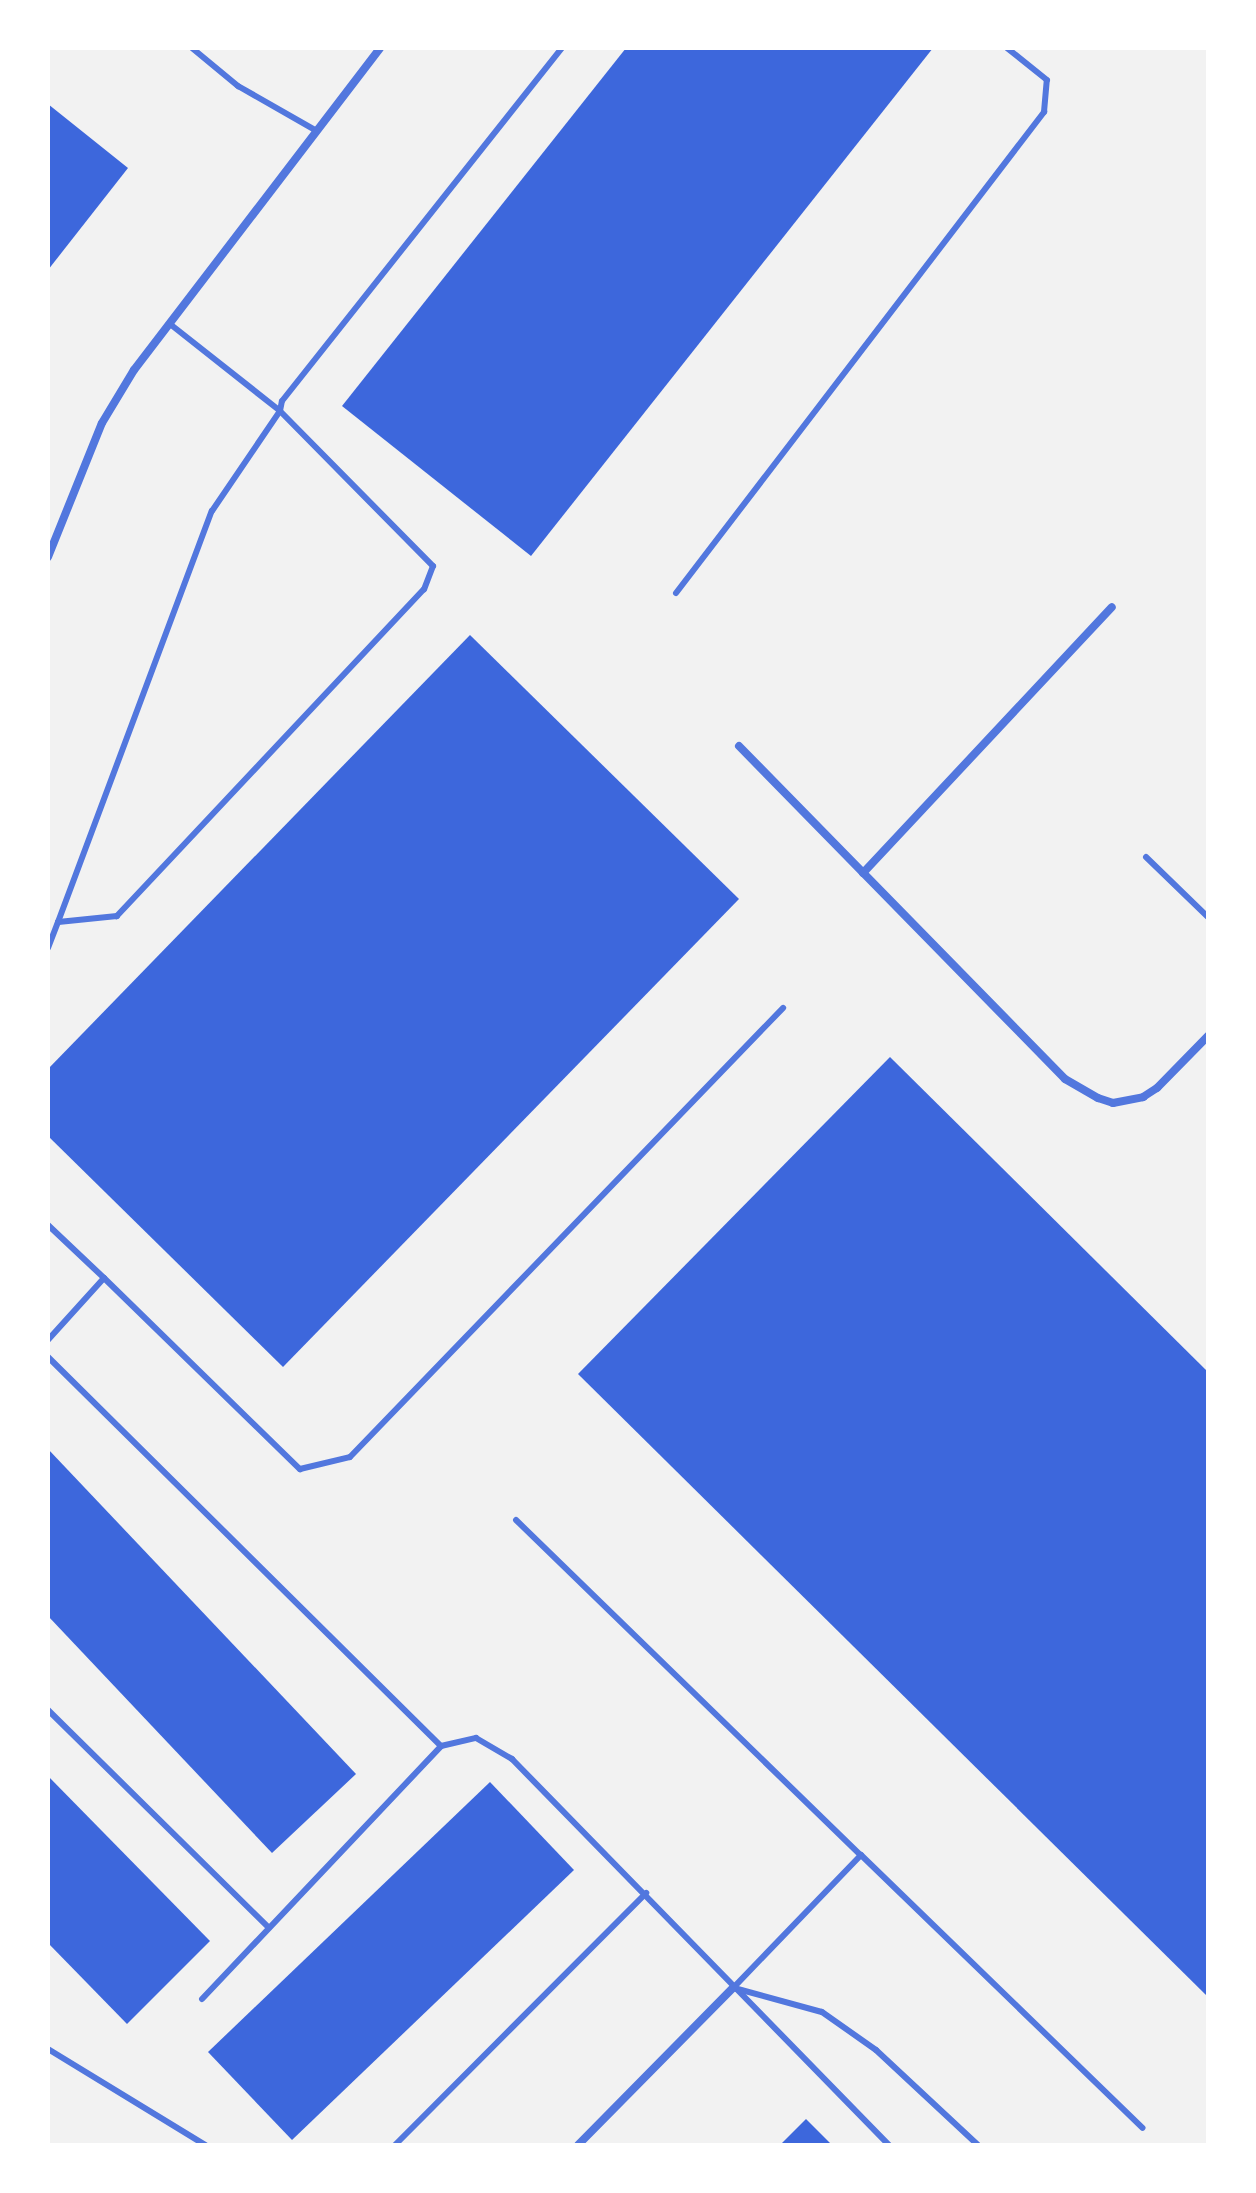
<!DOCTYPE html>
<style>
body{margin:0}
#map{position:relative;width:1256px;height:2193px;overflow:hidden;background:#f2f2f2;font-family:Helvetica,sans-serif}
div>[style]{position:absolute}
.building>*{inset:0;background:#3d67dc}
.service>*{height:6px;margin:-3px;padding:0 3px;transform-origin:3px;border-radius:3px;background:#5277de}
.minor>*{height:8px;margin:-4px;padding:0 4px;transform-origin:4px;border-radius:4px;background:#5277de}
span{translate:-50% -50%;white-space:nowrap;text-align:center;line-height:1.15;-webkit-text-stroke:8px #fff;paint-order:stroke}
.frame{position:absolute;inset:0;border:50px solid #fff;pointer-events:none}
</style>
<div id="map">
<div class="building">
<div style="clip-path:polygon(626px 48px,933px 48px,531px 556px,342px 406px)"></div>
<div style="clip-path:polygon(48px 104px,128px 168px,48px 270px)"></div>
<div style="clip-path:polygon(470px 635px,739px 899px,283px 1367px,48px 1136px,48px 1069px)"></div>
<div style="clip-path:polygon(890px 1057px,1208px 1372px,1208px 1997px,578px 1374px)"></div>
<div style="clip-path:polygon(48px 1449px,356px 1774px,272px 1853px,48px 1616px)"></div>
<div style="clip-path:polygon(48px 1776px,210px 1941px,127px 2024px,48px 1943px)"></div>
<div style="clip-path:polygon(490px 1782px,574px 1870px,292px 2140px,208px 2052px)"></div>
<div style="clip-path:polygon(806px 2119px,832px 2145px,780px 2145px)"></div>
</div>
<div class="service">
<div style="left:192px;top:48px;width:60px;rotate:39.6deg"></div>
<div style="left:238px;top:86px;width:89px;rotate:29.7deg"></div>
<div style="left:170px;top:324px;width:140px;rotate:38.3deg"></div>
<div style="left:280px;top:411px;width:10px;rotate:-79deg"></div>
<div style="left:282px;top:401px;width:451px;rotate:-51.6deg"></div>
<div style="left:676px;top:593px;width:606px;rotate:-52.58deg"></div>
<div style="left:1044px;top:112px;width:32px;rotate:-85deg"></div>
<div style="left:1047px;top:80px;width:51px;rotate:-141.3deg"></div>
<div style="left:1146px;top:857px;width:86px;rotate:44.1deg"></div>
<div style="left:48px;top:948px;width:28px;rotate:-69deg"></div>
<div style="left:58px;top:922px;width:439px;rotate:-69.5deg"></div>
<div style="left:212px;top:511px;width:121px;rotate:-55.8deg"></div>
<div style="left:280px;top:411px;width:218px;rotate:45.4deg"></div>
<div style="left:433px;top:566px;width:25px;rotate:111deg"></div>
<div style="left:424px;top:589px;width:449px;rotate:133.2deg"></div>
<div style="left:117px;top:916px;width:59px;rotate:174.2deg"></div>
<div style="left:48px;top:1225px;width:77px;rotate:43.4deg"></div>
<div style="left:104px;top:1278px;width:84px;rotate:132.1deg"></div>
<div style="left:104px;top:1278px;width:274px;rotate:44.3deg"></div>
<div style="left:300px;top:1469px;width:51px;rotate:-13.5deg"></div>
<div style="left:350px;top:1457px;width:624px;rotate:-46.04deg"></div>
<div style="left:48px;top:1357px;width:553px;rotate:44.71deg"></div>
<div style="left:441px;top:1746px;width:36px;rotate:-13deg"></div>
<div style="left:476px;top:1738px;width:42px;rotate:30.3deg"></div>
<div style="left:512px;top:1759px;width:540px;rotate:45.68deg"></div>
<div style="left:516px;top:1520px;width:481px;rotate:44.2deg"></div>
<div style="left:861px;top:1855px;width:185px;rotate:133.9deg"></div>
<div style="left:48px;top:1710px;width:310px;rotate:44.6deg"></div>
<div style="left:861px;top:1855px;width:392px;rotate:44.1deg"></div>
<div style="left:734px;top:1988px;width:91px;rotate:15.3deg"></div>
<div style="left:822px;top:2012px;width:66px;rotate:35.1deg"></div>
<div style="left:876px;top:2050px;width:139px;rotate:43deg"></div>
<div style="left:202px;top:1999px;width:348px;rotate:-46.6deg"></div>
<div style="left:48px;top:2049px;width:184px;rotate:31.4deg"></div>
<div style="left:395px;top:2145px;width:356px;rotate:-45.1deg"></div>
</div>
<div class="minor">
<div style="left:48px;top:557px;width:144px;rotate:-68.1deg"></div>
<div style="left:102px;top:423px;width:62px;rotate:-58.9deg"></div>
<div style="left:134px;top:370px;width:405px;rotate:-52.6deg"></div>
<div style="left:739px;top:746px;width:466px;rotate:45.6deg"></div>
<div style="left:1065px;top:1079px;width:38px;rotate:30deg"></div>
<div style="left:1098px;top:1098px;width:16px;rotate:18deg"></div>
<div style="left:1113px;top:1103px;width:31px;rotate:-11deg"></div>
<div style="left:1143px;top:1097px;width:17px;rotate:-33deg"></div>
<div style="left:1157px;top:1088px;width:73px;rotate:-45.6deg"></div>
<div style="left:863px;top:873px;width:364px;rotate:-46.9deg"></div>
<div style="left:578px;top:2145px;width:221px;rotate:-45.4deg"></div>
</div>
<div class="frame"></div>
</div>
